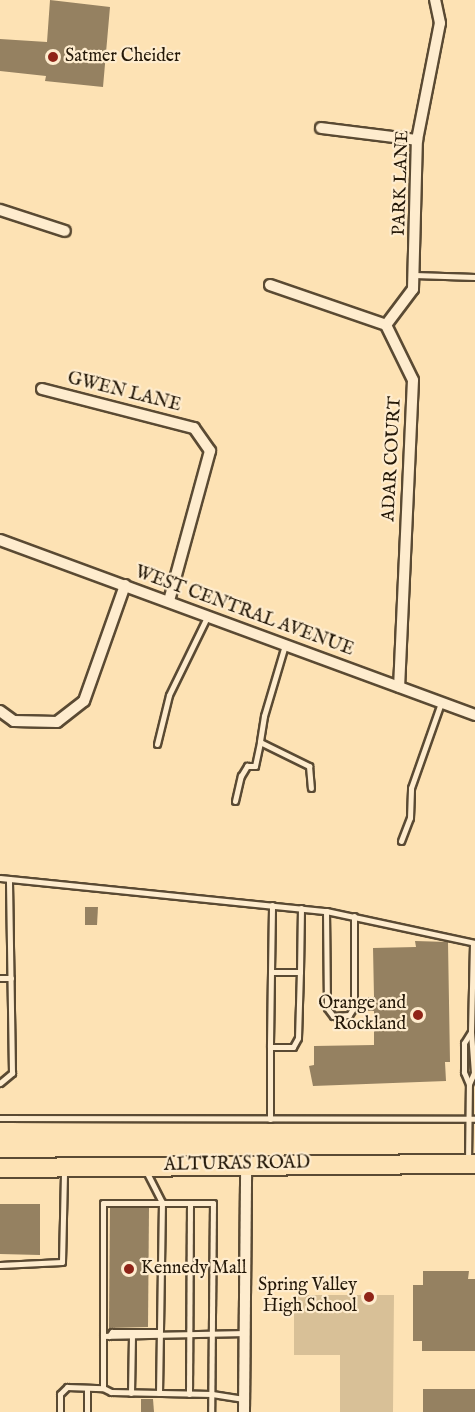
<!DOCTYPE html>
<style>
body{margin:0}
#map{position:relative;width:475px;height:1412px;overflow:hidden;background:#fde2b4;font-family:"IM FELL English",serif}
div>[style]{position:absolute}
.green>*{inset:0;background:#d8c097}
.building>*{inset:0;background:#958161}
.roads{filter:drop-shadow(2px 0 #5a4a33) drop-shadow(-2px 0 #5a4a33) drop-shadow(0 2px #5a4a33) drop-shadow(0 -2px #5a4a33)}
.service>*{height:5px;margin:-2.5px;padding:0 2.5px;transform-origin:2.5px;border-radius:2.5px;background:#feecce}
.minor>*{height:10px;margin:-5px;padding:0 5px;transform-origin:5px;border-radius:5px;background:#feecce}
.primary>*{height:18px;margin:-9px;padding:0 9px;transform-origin:9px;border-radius:9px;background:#fde2b4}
.dots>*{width:16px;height:16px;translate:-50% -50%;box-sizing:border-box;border:3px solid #feecce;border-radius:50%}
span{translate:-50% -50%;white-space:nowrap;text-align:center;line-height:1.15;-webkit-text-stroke:4.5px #feecce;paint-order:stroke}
.poi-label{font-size:18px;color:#241808}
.left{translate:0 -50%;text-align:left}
.right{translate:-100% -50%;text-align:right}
.street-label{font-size:18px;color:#241808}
</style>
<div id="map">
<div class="green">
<div style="clip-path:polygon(294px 1295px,394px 1295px,393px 1412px,340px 1412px,340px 1355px,294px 1355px)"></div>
</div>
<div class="building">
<div style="clip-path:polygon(50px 0,110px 7px,103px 87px,45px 81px,46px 76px,0 71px,0 39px,47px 42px)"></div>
<div style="clip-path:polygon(85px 907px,98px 907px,97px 925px,85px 925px)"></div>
<div style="clip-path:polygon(415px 941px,448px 942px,450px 1062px,445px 1062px,446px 1081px,313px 1086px,309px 1066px,314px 1065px,314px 1046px,374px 1045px,374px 1011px,368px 1011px,368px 997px,374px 997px,373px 948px,416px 947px)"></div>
<div style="clip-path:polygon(0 1204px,40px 1204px,40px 1255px,0 1254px)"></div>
<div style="clip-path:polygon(110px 1208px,149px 1208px,148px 1327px,109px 1328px)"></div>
<div style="clip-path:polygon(423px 1271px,469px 1271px,468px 1279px,475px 1279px,475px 1351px,422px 1351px,422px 1341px,413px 1341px,413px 1285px,423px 1285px)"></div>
<div style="clip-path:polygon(423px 1389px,475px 1389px,475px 1412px,423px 1412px)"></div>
<div style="clip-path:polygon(141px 1399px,153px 1399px,154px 1412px,141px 1412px)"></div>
</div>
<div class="roads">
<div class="service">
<div style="left:414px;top:275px;width:61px;rotate:1.9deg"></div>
<div style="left:285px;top:645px;width:74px;rotate:106.5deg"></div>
<div style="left:264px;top:716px;width:26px;rotate:99deg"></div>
<div style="left:260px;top:742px;width:55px;rotate:26.1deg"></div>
<div style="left:309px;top:766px;width:22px;rotate:85deg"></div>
<div style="left:157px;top:744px;width:50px;rotate:-76.2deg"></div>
<div style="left:169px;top:695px;width:87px;rotate:-64deg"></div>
<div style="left:235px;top:801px;width:26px;rotate:-77deg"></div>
<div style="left:241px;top:776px;width:12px;rotate:-59deg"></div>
<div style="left:247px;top:766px;width:8px"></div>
<div style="left:255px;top:766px;width:25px;rotate:-78deg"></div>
<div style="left:401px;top:841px;width:25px;rotate:-69deg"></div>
<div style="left:410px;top:818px;width:30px;rotate:-88deg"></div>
<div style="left:411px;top:788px;width:90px;rotate:-70.6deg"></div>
<div style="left:0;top:878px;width:328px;rotate:5.8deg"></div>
<div style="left:326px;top:911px;width:152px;rotate:12.1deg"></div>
<div style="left:326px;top:911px;width:97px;rotate:89.4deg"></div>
<div style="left:327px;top:1008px;width:10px;rotate:53deg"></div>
<div style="left:333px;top:1016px;width:16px;rotate:-4deg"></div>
<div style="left:349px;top:1015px;width:9px;rotate:-58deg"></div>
<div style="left:354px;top:1007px;width:91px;rotate:-90deg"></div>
<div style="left:271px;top:972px;width:67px;rotate:-89.1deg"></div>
<div style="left:300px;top:972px;width:64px;rotate:-89.1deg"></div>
<div style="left:0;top:978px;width:11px"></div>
<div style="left:270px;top:1047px;width:23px"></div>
<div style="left:293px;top:1047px;width:10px;rotate:-61deg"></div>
<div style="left:298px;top:1038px;width:66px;rotate:-88.3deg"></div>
<div style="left:300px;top:972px;width:29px;rotate:180deg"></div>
<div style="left:271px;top:972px;width:75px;rotate:90.8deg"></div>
<div style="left:270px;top:1047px;width:72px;rotate:90deg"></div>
<div style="left:0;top:1083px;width:16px;rotate:-40deg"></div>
<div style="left:12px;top:1073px;width:194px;rotate:-90.9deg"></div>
<div style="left:469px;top:1084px;width:12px;rotate:-66deg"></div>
<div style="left:474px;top:1073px;width:41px;rotate:-94.2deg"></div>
<div style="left:471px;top:1032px;width:89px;rotate:-88.7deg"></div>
<div style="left:0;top:1118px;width:475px;rotate:0.1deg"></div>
<div style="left:468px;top:1162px;width:78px;rotate:-89.3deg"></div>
<div style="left:469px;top:1084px;width:13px;rotate:-113deg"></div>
<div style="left:464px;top:1072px;width:29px;rotate:-90deg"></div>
<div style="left:464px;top:1043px;width:13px;rotate:-58deg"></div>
<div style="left:146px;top:1171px;width:35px;rotate:63deg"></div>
<div style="left:162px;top:1202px;width:191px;rotate:90.9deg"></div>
<div style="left:0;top:1265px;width:62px;rotate:-2.8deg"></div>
<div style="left:62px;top:1262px;width:90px;rotate:-88.7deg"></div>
<div style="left:103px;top:1336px;width:133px;rotate:-90deg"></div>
<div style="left:103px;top:1203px;width:110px"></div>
<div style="left:213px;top:1203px;width:209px;rotate:90.5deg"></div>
<div style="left:109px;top:1336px;width:5px;rotate:-53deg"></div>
<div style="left:112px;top:1332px;width:47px"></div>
<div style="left:87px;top:1388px;width:24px;rotate:90deg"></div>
<div style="left:103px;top:1388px;width:9px;rotate:27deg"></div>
<div style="left:111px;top:1392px;width:101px;rotate:1.1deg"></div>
<div style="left:212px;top:1394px;width:32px;rotate:9deg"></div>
<div style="left:131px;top:1393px;width:56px;rotate:-89deg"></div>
<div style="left:189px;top:1394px;width:191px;rotate:-89.7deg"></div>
<div style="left:60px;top:1412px;width:18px;rotate:-90deg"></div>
<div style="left:60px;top:1394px;width:10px;rotate:-45deg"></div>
<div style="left:67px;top:1387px;width:36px;rotate:2deg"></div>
<div style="left:103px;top:1388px;width:52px;rotate:-90deg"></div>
<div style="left:103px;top:1336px;width:141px;rotate:-1.2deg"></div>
</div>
<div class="minor">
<div style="left:321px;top:128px;width:97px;rotate:7.1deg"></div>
<div style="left:0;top:210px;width:68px;rotate:17.9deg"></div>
<div style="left:270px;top:285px;width:123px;rotate:19deg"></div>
<div style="left:386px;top:325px;width:61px;rotate:63.9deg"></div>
<div style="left:413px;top:380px;width:307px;rotate:92.6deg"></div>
<div style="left:386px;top:325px;width:45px;rotate:-53.1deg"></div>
<div style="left:413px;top:289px;width:149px;rotate:-88.5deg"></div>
<div style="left:417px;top:140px;width:119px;rotate:-78.9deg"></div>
<div style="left:440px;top:23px;width:24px;rotate:-102deg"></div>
<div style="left:42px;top:389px;width:157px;rotate:14.4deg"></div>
<div style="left:194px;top:428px;width:28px;rotate:55deg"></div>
<div style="left:210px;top:451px;width:156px;rotate:105.3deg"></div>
<div style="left:0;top:540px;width:506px;rotate:20.22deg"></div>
<div style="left:0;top:711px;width:17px;rotate:36deg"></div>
<div style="left:14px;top:721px;width:43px;rotate:1.3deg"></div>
<div style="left:57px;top:722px;width:34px;rotate:-38deg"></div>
<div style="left:84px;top:701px;width:123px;rotate:-70.5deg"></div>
<div style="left:244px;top:1412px;width:248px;rotate:-89.5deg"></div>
</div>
<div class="primary">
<div style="left:0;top:1168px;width:475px;rotate:-0.5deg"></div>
</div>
</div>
<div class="dots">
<div style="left:53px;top:57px;background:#8f2418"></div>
<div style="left:418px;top:1015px;background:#8f2418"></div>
<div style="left:129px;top:1269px;background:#8f2418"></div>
<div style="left:369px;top:1297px;background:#8f2418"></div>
</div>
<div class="poi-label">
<span class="left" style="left:65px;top:57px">Satmer Cheider</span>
<span class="right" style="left:406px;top:1015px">Orange and<br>Rockland</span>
<span class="left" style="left:141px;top:1269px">Kennedy Mall</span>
<span class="right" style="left:357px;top:1297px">Spring Valley<br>High School</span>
</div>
<div class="street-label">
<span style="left:402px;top:183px;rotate:-88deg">PARK LANE</span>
<span style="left:124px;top:393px;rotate:14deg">GWEN LANE</span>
<span style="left:393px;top:459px;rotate:-87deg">ADAR COURT</span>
<span style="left:244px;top:612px;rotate:20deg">WEST CENTRAL AVENUE</span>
<span style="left:237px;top:1165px;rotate:-1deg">ALTURAS ROAD</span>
</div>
</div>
